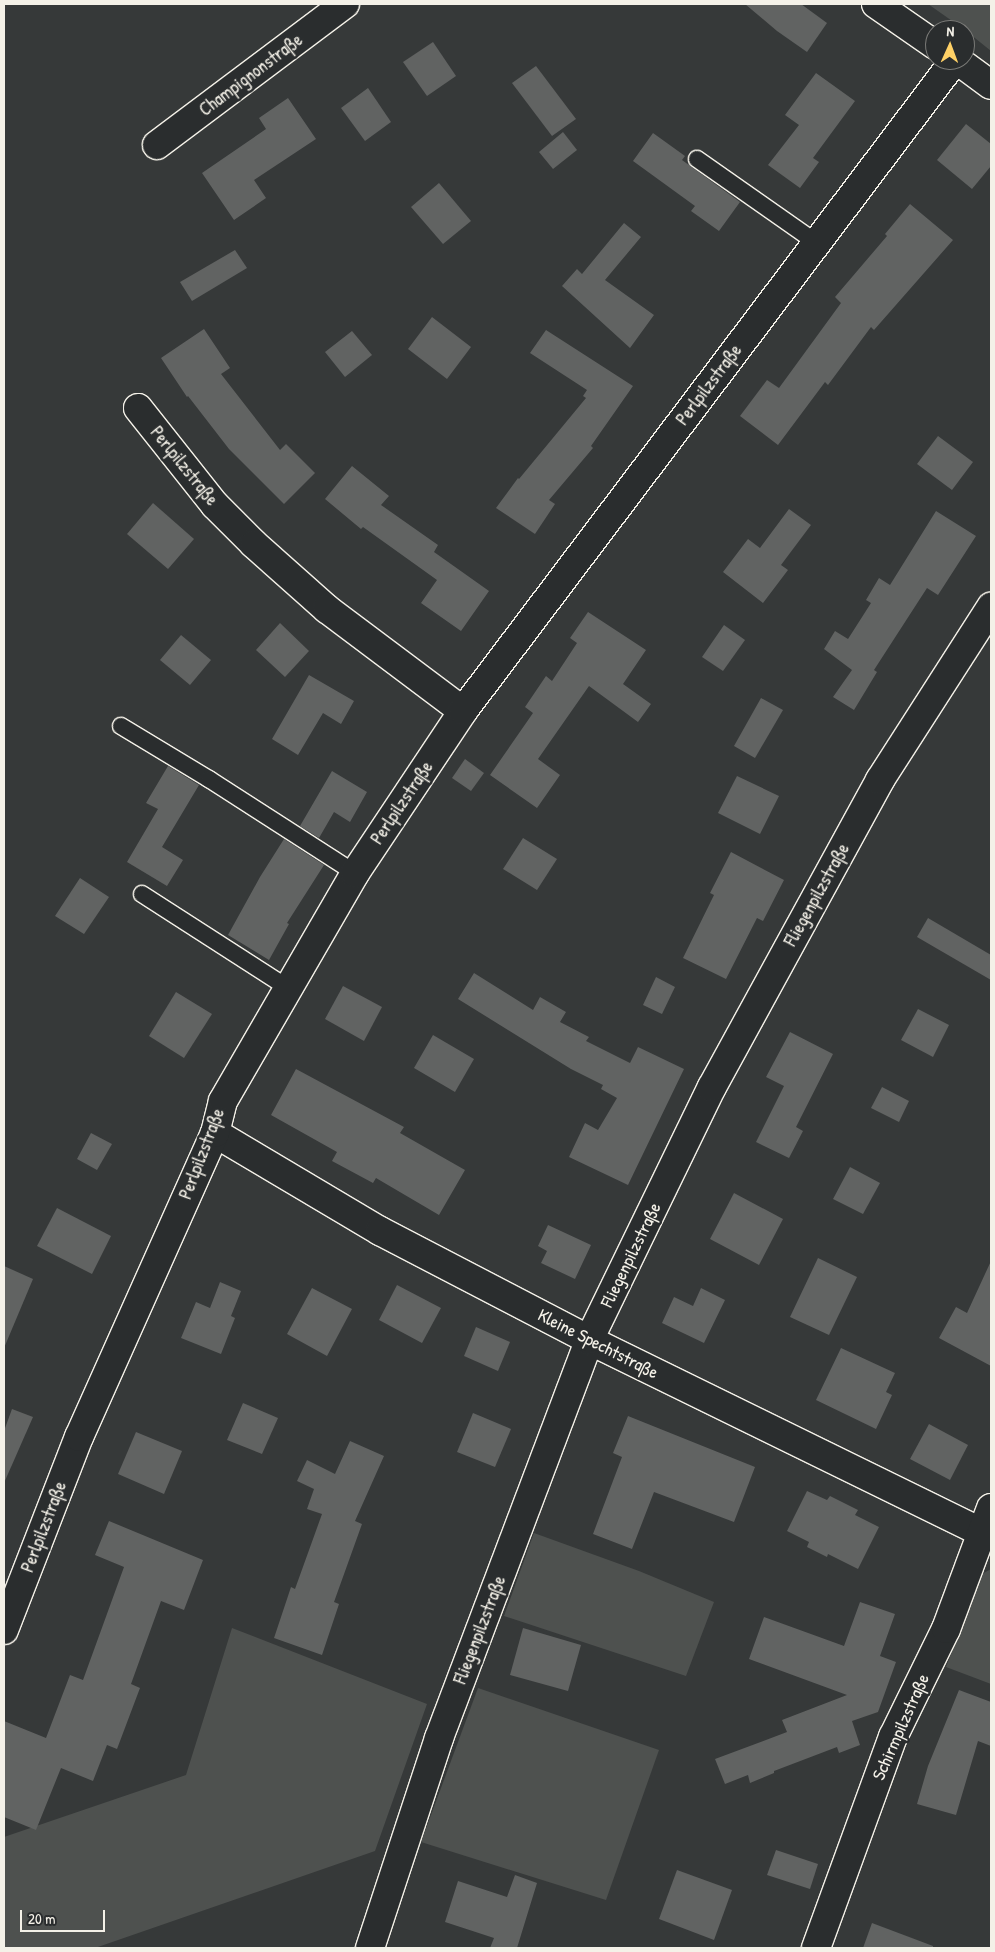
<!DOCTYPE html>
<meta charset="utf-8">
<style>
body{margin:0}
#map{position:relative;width:995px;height:1952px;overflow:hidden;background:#363939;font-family:"Patrick Hand",sans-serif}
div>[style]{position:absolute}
.green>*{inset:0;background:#4e514f}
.building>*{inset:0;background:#616362}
.roads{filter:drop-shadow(1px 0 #f4f1e8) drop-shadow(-1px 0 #f4f1e8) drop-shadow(0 1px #f4f1e8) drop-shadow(0 -1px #f4f1e8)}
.service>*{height:16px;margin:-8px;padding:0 8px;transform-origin:8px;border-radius:8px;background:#2a2d2e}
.minor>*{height:28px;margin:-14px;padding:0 14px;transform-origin:14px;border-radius:14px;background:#2a2d2e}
span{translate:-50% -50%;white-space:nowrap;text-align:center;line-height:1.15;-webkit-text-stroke:5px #2a2d2e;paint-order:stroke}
.street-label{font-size:18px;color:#f4f1e8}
.frame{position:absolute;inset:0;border:5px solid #f4f1e8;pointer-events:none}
.north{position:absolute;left:925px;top:20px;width:50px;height:50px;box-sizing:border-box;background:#2a2d2e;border:1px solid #7b7b78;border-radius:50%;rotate:2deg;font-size:14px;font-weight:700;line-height:20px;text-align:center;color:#f4f1e8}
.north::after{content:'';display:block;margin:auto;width:18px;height:22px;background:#ffd166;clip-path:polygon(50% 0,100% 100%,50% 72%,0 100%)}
.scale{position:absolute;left:20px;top:1910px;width:85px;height:22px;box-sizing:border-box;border:2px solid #f4f1e8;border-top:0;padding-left:6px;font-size:15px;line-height:18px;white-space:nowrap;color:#f4f1e8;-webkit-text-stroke:4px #2a2d2e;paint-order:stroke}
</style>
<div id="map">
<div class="green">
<div style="clip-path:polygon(928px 4px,991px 4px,991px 51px,965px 30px)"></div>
<div style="clip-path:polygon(534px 1533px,639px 1571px,714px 1602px,686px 1676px,504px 1616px)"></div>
<div style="clip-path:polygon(991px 1569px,991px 1684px,946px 1667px,982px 1574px)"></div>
<div style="clip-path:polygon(232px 1628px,427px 1704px,375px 1851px,95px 1948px,4px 1948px,4px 1837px,186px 1775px)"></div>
<div style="clip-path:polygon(478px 1688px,659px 1750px,606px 1900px,421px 1842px)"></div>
</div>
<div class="building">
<div style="clip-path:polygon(745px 4px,801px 4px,827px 23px,807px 52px,777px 31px)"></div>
<div style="clip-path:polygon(433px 42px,456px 76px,427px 96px,403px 62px)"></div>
<div style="clip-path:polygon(536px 66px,576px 119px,552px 136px,512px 83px)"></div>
<div style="clip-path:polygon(816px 73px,855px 101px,813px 158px,819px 162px,800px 188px,768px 165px,799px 125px,785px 115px)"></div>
<div style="clip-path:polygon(368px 88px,391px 122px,365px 141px,341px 108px)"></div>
<div style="clip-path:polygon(288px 98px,316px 139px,254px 180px,266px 198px,234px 220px,202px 173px,266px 129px,259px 118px)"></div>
<div style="clip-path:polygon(966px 124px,991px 144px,991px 166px,972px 189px,937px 160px)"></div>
<div style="clip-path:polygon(563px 132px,577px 150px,553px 169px,539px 152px)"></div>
<div style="clip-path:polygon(653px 133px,685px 156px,682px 160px,740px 202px,719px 231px,691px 211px,695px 206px,633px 161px)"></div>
<div style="clip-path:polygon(439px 183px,471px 221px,443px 244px,411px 207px)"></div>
<div style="clip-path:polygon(910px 204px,953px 240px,874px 330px,871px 327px,828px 385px,825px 382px,778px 445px,740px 416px,767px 380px,779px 388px,841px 303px,835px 297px,887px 236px,885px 234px)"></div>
<div style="clip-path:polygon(624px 223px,641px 237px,605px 280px,654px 315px,630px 348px,562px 286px,577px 269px,582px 274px)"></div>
<div style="clip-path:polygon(235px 250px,247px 268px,192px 301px,180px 282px)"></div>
<div style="clip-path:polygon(432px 317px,471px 347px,447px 379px,408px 349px)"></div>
<div style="clip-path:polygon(204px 329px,230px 368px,221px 374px,280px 450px,286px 444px,315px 473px,284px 504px,229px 449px,188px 396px,187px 397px,161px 358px)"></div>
<div style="clip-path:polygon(546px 330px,633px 386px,591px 446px,593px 448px,549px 500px,555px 504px,535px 534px,496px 508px,518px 478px,519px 479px,586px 398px,583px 396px,587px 390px,530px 353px)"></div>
<div style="clip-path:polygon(352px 331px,372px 355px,345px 377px,325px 352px)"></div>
<div style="clip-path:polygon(938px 436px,973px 462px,952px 490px,917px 464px)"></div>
<div style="clip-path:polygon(352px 466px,389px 496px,381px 505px,438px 545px,434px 552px,489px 591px,461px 631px,421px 603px,437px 580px,363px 527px,361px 529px,325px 499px)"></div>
<div style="clip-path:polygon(153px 503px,194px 539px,168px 569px,127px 534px)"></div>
<div style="clip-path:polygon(789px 509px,811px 525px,781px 565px,788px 570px,763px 603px,723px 572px,748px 539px,760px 548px)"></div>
<div style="clip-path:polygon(936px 511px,976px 536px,938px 595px,927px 588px,874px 670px,877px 672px,854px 710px,833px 697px,852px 670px,824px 649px,835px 631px,848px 639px,871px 603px,866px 600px,879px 578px,890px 585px)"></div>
<div style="clip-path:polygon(588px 612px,646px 650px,623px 684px,651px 704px,638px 722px,589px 686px,538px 759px,560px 775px,537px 808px,490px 775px,533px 713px,525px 707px,546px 676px,552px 681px,577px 643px,570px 638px)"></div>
<div style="clip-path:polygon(280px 623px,309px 651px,285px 677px,256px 650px)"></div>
<div style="clip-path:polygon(724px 625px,745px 640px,723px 671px,702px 657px)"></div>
<div style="clip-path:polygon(181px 635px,211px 660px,190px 685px,160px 660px)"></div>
<div style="clip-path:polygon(309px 675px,354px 701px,341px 724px,323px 713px,298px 755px,272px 739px)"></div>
<div style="clip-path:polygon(761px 698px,783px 710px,755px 758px,734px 746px)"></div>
<div style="clip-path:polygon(465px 759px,484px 773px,471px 791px,452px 778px)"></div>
<div style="clip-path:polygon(168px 766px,199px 785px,162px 847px,183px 860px,167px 886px,127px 862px,158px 809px,146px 803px)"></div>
<div style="clip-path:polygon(332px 771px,367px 792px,350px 822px,334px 812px,319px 838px,300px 826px)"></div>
<div style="clip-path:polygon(737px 776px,779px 796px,760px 834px,718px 813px)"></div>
<div style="clip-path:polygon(523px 838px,557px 859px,537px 890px,503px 869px)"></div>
<div style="clip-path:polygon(284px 839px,324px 865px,287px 923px,289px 924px,269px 960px,228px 935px,260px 877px)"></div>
<div style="clip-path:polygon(731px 852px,784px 880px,763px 921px,757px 918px,726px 979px,683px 958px,714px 895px,710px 893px)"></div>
<div style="clip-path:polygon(80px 878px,109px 897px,84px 934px,55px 916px)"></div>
<div style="clip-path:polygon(928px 918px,991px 955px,991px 980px,917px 937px)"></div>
<div style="clip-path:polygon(474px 973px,533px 1010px,540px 997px,566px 1012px,560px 1022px,589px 1037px,586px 1041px,630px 1063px,638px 1047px,684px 1069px,628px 1185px,569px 1157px,585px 1123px,598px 1130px,617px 1098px,601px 1089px,603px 1085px,571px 1069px,458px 999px)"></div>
<div style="clip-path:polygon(656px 977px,675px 987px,662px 1014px,643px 1005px)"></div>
<div style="clip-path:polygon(343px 986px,382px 1007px,364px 1041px,325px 1019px)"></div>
<div style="clip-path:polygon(176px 992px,212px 1014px,184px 1058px,149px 1036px)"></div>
<div style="clip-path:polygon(918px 1009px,949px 1025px,933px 1057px,901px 1040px)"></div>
<div style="clip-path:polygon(790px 1032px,833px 1054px,796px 1127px,803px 1131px,789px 1158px,756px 1142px,784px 1086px,766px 1077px)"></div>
<div style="clip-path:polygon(433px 1035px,474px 1059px,455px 1092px,414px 1068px)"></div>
<div style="clip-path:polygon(296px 1069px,404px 1127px,400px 1133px,465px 1170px,439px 1215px,376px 1178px,373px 1183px,332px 1161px,337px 1152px,271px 1115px)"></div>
<div style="clip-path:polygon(882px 1087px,909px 1101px,899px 1122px,871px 1108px)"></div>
<div style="clip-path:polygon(91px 1133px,112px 1144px,97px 1170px,77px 1159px)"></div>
<div style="clip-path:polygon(850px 1167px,880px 1183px,863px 1214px,833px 1199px)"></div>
<div style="clip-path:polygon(734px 1193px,783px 1219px,759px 1265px,710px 1239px)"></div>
<div style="clip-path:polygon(57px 1208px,111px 1236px,92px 1274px,37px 1246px)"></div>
<div style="clip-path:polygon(548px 1225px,591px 1245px,575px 1279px,541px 1263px,547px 1251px,538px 1246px)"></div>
<div style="clip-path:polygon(818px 1258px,857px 1277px,829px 1335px,790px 1317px)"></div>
<div style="clip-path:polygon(991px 1261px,991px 1366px,939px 1338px,956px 1307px,967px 1313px)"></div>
<div style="clip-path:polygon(4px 1266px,33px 1279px,4px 1348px)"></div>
<div style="clip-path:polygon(220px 1282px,241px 1291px,231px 1316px,235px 1318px,221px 1354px,181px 1338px,196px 1302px,210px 1308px)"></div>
<div style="clip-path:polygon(397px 1285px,441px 1308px,422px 1343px,379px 1320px)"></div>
<div style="clip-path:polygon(312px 1288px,352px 1309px,327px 1356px,287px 1334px)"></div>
<div style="clip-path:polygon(701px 1288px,725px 1300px,704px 1343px,662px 1323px,674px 1297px,693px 1306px)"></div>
<div style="clip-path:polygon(476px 1327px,510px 1342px,498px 1371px,464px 1356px)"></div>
<div style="clip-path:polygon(841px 1348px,895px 1373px,886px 1392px,892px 1395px,876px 1429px,816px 1400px)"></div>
<div style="clip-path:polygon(243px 1403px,278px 1418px,262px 1454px,227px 1440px)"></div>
<div style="clip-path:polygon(12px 1409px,33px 1417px,4px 1483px,4px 1431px)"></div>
<div style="clip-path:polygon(473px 1413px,511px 1429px,495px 1467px,457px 1452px)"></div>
<div style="clip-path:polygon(628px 1416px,755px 1467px,734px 1522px,654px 1492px,632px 1549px,593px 1534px,622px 1457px,613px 1453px)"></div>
<div style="clip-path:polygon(929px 1424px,968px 1445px,950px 1480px,910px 1459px)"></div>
<div style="clip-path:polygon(136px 1432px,182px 1451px,164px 1494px,118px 1474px)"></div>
<div style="clip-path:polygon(350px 1441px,384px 1456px,355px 1521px,362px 1524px,334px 1602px,339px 1604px,322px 1655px,274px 1638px,291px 1587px,295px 1589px,322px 1514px,307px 1509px,314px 1489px,297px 1481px,307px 1460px,335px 1474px)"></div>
<div style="clip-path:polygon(807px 1491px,827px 1500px,830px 1496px,858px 1510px,855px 1515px,879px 1527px,858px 1569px,828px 1554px,827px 1557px,807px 1547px,809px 1542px,787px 1531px)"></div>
<div style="clip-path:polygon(109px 1521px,203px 1560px,184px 1610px,161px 1601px,131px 1684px,140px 1688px,117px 1749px,107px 1745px,93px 1781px,61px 1768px,36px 1830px,4px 1817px,4px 1721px,46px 1738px,70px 1675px,83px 1680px,124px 1567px,95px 1555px)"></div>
<div style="clip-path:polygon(860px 1602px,895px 1614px,880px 1656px,896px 1662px,878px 1712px,852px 1721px,860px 1745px,839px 1753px,837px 1747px,774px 1771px,774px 1773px,750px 1783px,748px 1775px,725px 1784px,715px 1759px,787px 1732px,782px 1720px,847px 1695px,749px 1659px,764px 1617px,844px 1646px)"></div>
<div style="clip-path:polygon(523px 1628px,581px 1645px,568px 1691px,510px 1675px)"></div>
<div style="clip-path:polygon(959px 1690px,991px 1702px,991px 1746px,978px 1741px,956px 1815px,917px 1804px,928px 1766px)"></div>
<div style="clip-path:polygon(776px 1850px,818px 1864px,810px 1889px,767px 1875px)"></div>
<div style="clip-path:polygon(677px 1870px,732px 1890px,714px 1940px,659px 1919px)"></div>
<div style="clip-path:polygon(515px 1875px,537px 1883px,517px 1948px,490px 1948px,494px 1938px,445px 1922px,458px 1881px,507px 1897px)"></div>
<div style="clip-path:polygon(872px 1923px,933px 1946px,933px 1948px,863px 1948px)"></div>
</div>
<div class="roads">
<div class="service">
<div style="left:697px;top:159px;width:146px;rotate:35deg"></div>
<div style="left:121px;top:726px;width:103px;rotate:31.1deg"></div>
<div style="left:209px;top:779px;width:174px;rotate:32.8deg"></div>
<div style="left:142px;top:894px;width:174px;rotate:32.8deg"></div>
</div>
<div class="minor">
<div style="left:876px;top:4px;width:72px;rotate:34.8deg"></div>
<div style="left:957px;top:60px;width:42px;rotate:36.3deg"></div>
<div style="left:157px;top:145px;width:235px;rotate:-36.9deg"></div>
<div style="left:138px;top:408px;width:124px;rotate:51.6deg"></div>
<div style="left:215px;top:505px;width:55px;rotate:45deg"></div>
<div style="left:254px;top:544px;width:98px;rotate:41.7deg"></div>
<div style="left:327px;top:609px;width:170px;rotate:36.9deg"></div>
<div style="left:215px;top:1133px;width:192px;rotate:30.7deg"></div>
<div style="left:380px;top:1231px;width:236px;rotate:27.5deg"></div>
<div style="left:589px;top:1340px;width:448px;rotate:26.1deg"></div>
<div style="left:4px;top:1630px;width:207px;rotate:-68.8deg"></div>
<div style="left:79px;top:1437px;width:333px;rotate:-65.9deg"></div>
<div style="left:215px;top:1133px;width:33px;rotate:-76deg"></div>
<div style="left:223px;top:1101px;width:263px;rotate:-59.9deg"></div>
<div style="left:355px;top:873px;width:195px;rotate:-56.3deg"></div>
<div style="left:463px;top:711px;width:816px;rotate:-52.92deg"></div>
<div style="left:370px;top:1948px;width:221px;rotate:-71.8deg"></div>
<div style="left:439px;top:1738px;width:425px;rotate:-69.3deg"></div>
<div style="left:589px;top:1340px;width:281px;rotate:-64.1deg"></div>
<div style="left:712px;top:1087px;width:350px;rotate:-61.3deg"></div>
<div style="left:880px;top:780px;width:206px;rotate:-57.3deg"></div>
<div style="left:816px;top:1948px;width:225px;rotate:-70deg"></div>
<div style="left:893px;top:1737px;width:120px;rotate:-63.9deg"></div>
<div style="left:946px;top:1629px;width:129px;rotate:-69.6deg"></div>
</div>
</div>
<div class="street-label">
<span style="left:251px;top:75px;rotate:-37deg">Champignonstraße</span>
<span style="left:709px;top:385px;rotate:-53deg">Perlpilzstraße</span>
<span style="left:184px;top:466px;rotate:51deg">Perlpilzstraße</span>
<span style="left:402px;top:803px;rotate:-56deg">Perlpilzstraße</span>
<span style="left:817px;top:895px;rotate:-61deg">Fliegenpilzstraße</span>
<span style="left:202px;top:1154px;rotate:-69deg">Perlpilzstraße</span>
<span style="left:631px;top:1255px;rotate:-64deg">Fliegenpilzstraße</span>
<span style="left:598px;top:1344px;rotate:27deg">Kleine Spechtstraße</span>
<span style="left:44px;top:1527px;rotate:-69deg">Perlpilzstraße</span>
<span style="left:480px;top:1630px;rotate:-69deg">Fliegenpilzstraße</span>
<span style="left:901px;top:1727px;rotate:-66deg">Schirmpilzstraße</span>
</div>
<div class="frame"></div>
<div class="north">N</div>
<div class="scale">20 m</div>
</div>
